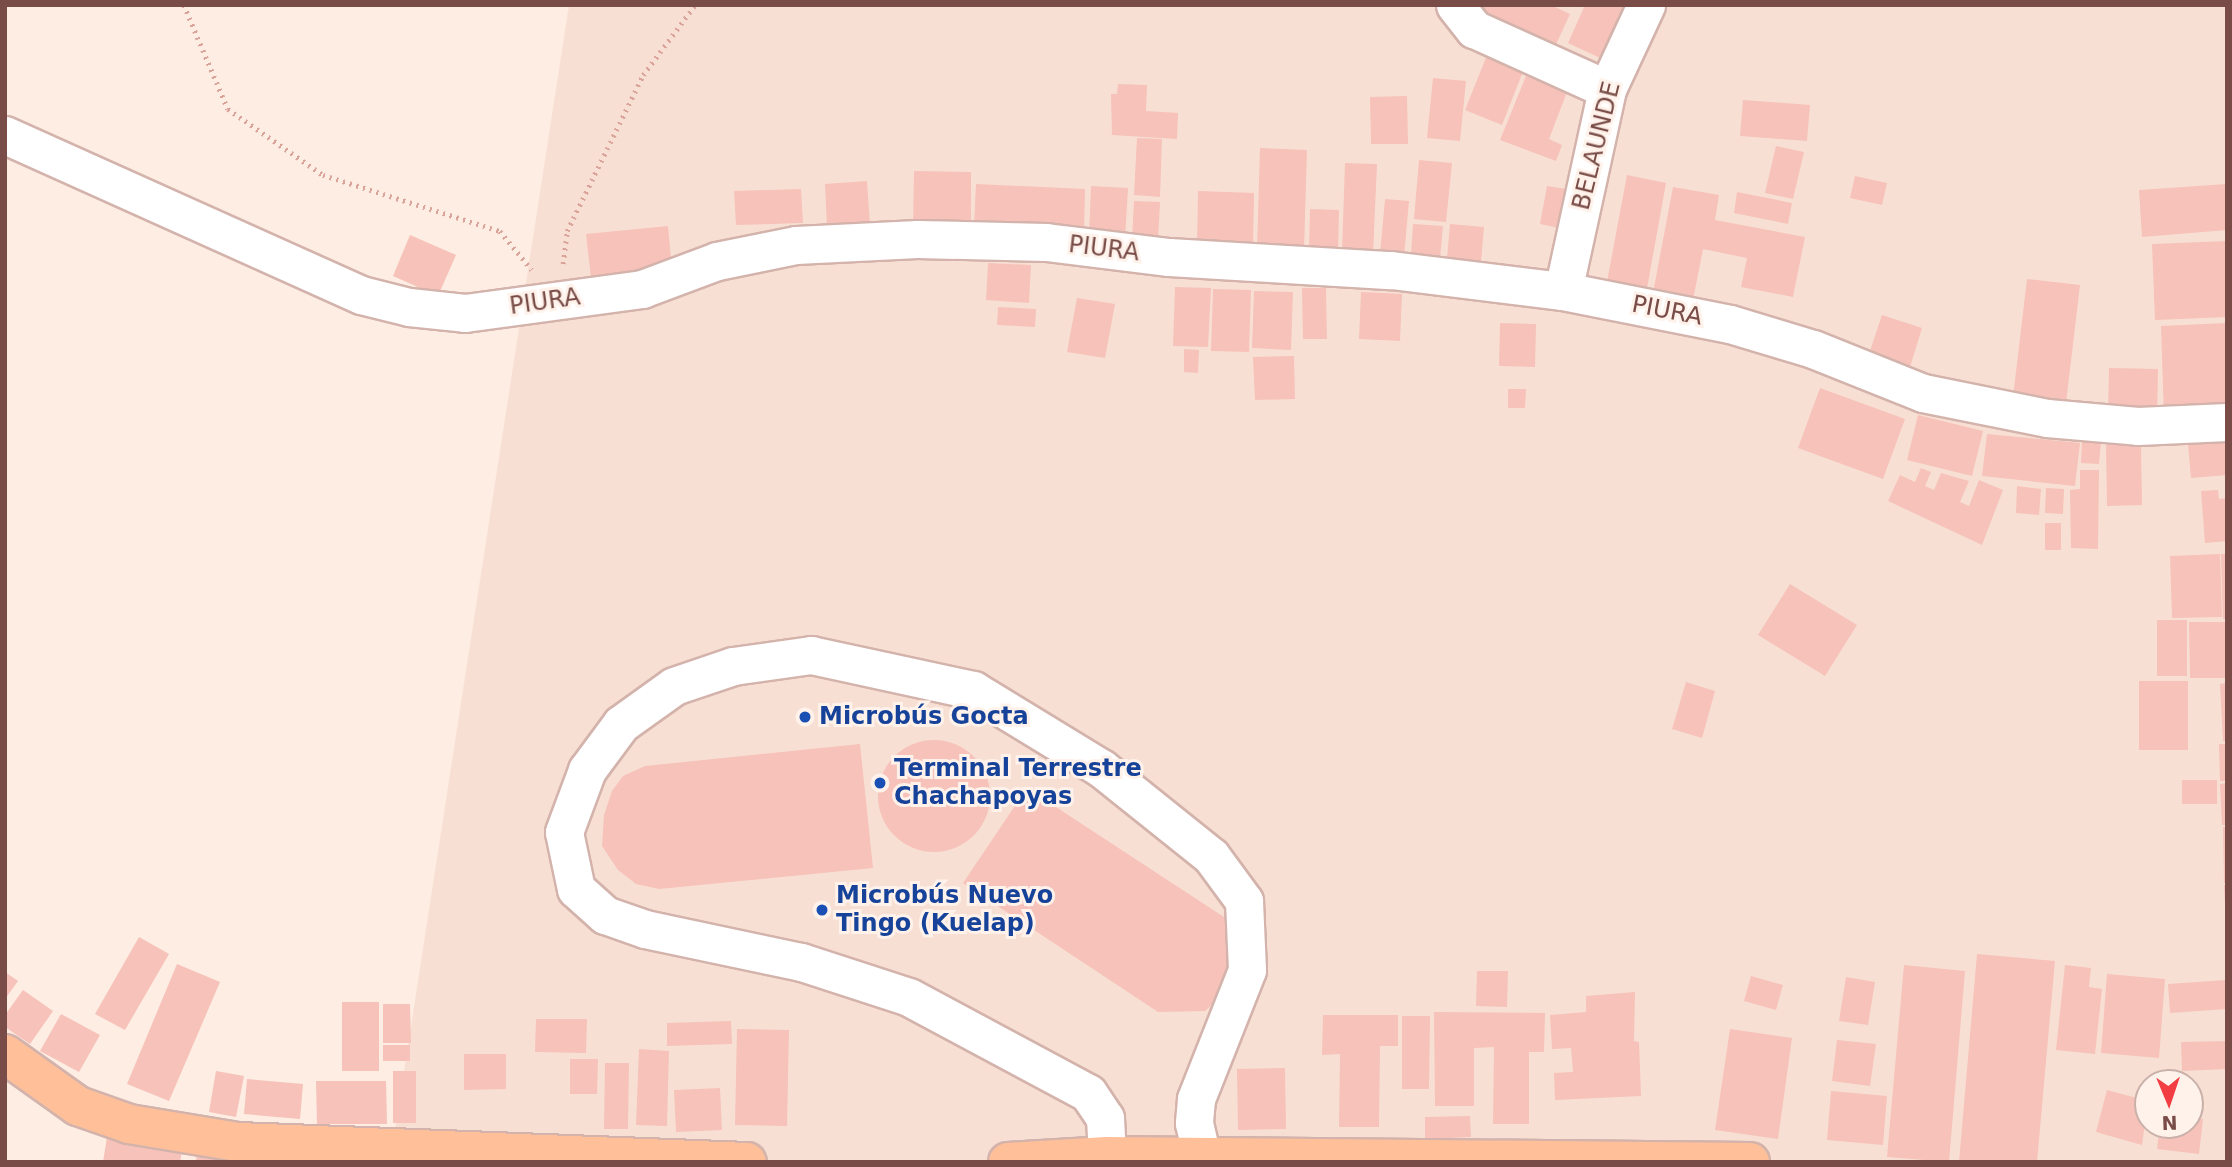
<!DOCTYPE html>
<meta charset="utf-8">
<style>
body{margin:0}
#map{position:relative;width:2232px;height:1167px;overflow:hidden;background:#feede3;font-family:"DejaVu Sans",sans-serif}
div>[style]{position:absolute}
.residential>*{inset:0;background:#f8dfd4}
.building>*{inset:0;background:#f6c2b9}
.round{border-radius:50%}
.path>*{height:4.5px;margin-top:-2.25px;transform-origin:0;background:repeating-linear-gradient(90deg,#dba49b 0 2px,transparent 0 7px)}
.roads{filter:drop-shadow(2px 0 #d3b3ab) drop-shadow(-2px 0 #d3b3ab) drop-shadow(0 2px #d3b3ab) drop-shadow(0 -2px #d3b3ab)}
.minor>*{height:37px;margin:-18.5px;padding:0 18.5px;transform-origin:18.5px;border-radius:18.5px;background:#fff}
.major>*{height:38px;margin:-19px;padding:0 19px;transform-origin:19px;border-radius:19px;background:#ffc099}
.dots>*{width:19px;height:19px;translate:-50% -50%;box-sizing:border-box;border:4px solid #fff2eb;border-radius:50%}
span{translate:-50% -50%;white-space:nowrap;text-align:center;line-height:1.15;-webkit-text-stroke:6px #fff2eb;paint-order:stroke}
.street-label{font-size:24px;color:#794c47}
.transit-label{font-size:24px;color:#164399;font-weight:700}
.left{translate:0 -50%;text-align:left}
.frame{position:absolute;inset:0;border:7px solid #794c47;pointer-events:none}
.north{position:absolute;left:2134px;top:1069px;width:70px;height:70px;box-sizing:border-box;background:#fff2eb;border:2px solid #c9b0a9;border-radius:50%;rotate:178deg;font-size:19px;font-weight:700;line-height:28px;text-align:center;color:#794c47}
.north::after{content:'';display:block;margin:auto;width:24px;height:32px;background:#f23e43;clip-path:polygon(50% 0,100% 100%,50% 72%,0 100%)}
</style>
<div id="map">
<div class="residential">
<div style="clip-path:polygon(evenodd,569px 5px,2227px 5px,2227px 1162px,390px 1162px,569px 5px,2148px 1083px,2190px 1083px,2190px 1125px,2148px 1125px,2148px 1083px)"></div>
</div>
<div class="building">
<div style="clip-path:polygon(1466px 5px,1551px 5px,1570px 14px,1554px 49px)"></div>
<div style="clip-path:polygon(1585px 5px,1640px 5px,1613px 64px,1568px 43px)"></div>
<div style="clip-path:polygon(1487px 55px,1524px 69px,1502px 125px,1465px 110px)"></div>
<div style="clip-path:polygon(1526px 76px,1567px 92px,1549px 139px,1562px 145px,1556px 161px,1500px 140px)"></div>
<div style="clip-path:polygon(1433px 78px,1466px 81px,1460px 141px,1427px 138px)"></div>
<div style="clip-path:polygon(1118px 84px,1147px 85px,1146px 111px,1178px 113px,1177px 139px,1112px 135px,1111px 94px,1117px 94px)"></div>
<div style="clip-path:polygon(1407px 96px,1408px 144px,1371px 144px,1370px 97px)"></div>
<div style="clip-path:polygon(1743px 100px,1810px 105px,1807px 141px,1740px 136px)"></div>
<div style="clip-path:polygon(1137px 138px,1162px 139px,1160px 197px,1134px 195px)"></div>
<div style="clip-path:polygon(1776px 146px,1804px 152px,1793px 199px,1765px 193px)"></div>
<div style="clip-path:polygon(1260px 148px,1307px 150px,1304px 250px,1257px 249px)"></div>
<div style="clip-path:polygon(1419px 160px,1452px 163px,1446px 222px,1414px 219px)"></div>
<div style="clip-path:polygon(1345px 163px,1377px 164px,1373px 254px,1342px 252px)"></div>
<div style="clip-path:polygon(914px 171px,971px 172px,971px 229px,913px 228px)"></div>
<div style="clip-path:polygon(1627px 175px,1666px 183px,1646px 294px,1606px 287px)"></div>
<div style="clip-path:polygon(1855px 176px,1887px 183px,1882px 205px,1850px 198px)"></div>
<div style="clip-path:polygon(867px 181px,870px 225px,827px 228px,825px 184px)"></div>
<div style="clip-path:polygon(976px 184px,1085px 189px,1084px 232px,974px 228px)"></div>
<div style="clip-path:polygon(2227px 184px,2227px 230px,2142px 237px,2139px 190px)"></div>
<div style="clip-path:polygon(1091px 186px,1128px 188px,1125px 238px,1089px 236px)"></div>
<div style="clip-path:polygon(1547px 186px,1567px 189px,1559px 228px,1540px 224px)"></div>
<div style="clip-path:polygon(1673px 187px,1719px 195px,1715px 220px,1805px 237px,1793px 297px,1741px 287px,1747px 258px,1703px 249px,1693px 300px,1653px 293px)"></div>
<div style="clip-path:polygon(801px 189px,803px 223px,736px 225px,734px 191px)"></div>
<div style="clip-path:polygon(1198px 191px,1254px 193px,1253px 248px,1197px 246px)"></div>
<div style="clip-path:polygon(1737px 192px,1792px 203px,1788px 224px,1734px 213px)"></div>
<div style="clip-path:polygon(1385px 199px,1409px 201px,1404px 256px,1380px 254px)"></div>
<div style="clip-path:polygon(1134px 201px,1160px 202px,1158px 241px,1132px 240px)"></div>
<div style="clip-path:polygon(1310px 209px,1339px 210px,1338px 253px,1309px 251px)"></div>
<div style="clip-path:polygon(1413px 224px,1443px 226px,1440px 258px,1411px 255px)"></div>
<div style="clip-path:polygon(1450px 224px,1484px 227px,1481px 262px,1447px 259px)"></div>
<div style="clip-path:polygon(668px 226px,672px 270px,591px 278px,586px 234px)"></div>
<div style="clip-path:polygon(410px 235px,456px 255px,438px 296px,393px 276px)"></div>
<div style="clip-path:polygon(2227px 241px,2227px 317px,2155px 320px,2152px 244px)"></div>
<div style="clip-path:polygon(988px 263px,1031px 265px,1029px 303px,986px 300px)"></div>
<div style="clip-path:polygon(2027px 279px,2080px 285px,2066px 403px,2013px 397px)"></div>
<div style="clip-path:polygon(1175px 287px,1211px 288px,1208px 347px,1173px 346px)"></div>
<div style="clip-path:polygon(1302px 288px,1326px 288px,1327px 339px,1303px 339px)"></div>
<div style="clip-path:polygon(1213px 289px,1251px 290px,1249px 352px,1211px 351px)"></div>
<div style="clip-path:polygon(1254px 291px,1293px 292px,1291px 350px,1252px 348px)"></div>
<div style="clip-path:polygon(1361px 292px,1402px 294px,1400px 341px,1359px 339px)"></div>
<div style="clip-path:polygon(1077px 298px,1115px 304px,1105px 358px,1067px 352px)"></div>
<div style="clip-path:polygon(998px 307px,1036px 309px,1035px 327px,997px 325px)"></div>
<div style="clip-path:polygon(1882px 315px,1922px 328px,1910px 367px,1869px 354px)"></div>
<div style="clip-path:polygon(1500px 323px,1536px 324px,1535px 367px,1499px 366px)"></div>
<div style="clip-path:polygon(2227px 323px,2227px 415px,2164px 418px,2161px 326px)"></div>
<div style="clip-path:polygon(1184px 349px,1199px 350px,1198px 373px,1184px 372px)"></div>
<div style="clip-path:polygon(1294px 356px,1295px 399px,1255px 400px,1253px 357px)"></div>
<div style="clip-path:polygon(2109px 368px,2158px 369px,2157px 419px,2108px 418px)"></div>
<div style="clip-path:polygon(1820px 388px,1905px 419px,1883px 479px,1798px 448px)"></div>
<div style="clip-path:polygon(1508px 389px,1526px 389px,1525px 408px,1508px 408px)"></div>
<div style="clip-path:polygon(1918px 415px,1983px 431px,1972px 476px,1907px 460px)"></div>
<div style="clip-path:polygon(1987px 434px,2080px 443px,2075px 486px,1982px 476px)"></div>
<div style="clip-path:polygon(2082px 441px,2101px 442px,2099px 464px,2081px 463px)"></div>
<div style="clip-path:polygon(2227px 441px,2227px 475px,2191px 478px,2188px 444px)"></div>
<div style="clip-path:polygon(2106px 445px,2141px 445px,2142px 505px,2107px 506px)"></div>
<div style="clip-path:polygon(1921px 468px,1931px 472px,1925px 486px,1934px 490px,1941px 473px,1969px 481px,1960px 502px,1969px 506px,1979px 480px,2003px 490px,1982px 545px,1888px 501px,1900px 475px,1915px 482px)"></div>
<div style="clip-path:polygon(2080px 470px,2099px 470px,2098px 549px,2071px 548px,2070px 490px,2080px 489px)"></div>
<div style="clip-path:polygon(2017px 486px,2041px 489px,2039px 515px,2016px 513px)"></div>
<div style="clip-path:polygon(2046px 488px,2064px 489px,2063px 514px,2045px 513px)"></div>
<div style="clip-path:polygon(2218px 490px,2219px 499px,2227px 498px,2227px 541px,2205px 543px,2201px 491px)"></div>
<div style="clip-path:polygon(2045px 523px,2061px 523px,2061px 550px,2045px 550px)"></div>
<div style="clip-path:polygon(2220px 554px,2222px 617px,2172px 618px,2170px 556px)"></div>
<div style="clip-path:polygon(2221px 554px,2227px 554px,2227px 619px,2223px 619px)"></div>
<div style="clip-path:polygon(1790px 584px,1857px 625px,1825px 676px,1758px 635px)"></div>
<div style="clip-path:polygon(2157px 620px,2187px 620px,2187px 676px,2157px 676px)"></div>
<div style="clip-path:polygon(2189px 622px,2225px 622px,2225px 678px,2190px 678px)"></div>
<div style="clip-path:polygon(2139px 681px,2188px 681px,2188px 750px,2139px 750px)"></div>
<div style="clip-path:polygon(1686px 682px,1715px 691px,1702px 738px,1672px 729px)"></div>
<div style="clip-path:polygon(2227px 683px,2227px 741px,2223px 741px,2220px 684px)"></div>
<div class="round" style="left:878px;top:740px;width:112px;height:112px"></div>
<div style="clip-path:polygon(860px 744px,873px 868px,659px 889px,636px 884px,618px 870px,602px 846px,604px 815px,612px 791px,623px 776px,645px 766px)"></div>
<div style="clip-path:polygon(2219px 744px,2227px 744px,2227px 781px,2220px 781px)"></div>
<div style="clip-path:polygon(2182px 780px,2217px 780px,2217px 804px,2182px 804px)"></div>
<div style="clip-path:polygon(2227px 783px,2227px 825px,2222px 825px,2220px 784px)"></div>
<div style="clip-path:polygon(1027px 788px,1230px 921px,1236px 941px,1220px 998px,1205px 1011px,1158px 1012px,963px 883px)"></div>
<div style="clip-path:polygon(2223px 827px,2227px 827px,2227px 883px,2224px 883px)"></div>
<div style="clip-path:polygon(2224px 885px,2227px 885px,2227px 903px,2225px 904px)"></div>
<div style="clip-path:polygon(139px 937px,169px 954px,125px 1030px,95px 1014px)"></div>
<div style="clip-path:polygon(1977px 954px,2055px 961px,2037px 1162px,1959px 1162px)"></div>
<div style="clip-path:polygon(177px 964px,220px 982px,169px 1101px,127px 1084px)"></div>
<div style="clip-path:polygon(1904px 965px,1965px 971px,1949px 1162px,1887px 1157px)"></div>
<div style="clip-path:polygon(2065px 965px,2091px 968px,2089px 987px,2102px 989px,2095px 1054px,2056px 1050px)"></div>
<div style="clip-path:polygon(1477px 971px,1508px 971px,1507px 1007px,1476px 1006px)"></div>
<div style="clip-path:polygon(5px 972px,18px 981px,5px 999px)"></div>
<div style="clip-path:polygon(2107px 974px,2165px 979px,2159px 1058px,2101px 1053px)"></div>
<div style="clip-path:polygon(1751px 976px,1783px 985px,1776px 1010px,1744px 1001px)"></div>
<div style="clip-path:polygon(1846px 977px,1875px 982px,1868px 1025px,1839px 1021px)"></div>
<div style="clip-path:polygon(2227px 980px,2227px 1009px,2170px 1013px,2168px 984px)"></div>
<div style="clip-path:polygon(23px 990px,53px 1011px,30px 1044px,5px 1027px,5px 1015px)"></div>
<div style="clip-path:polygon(1635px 992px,1634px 1041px,1639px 1042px,1641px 1096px,1555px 1100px,1554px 1073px,1573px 1072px,1571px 1048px,1552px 1049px,1550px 1015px,1586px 1012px,1586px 996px)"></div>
<div style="clip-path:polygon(342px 1002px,379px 1002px,379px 1071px,342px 1071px)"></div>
<div style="clip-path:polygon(383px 1004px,410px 1004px,411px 1043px,383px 1043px)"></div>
<div style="clip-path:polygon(1434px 1012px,1545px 1013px,1544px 1052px,1529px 1052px,1529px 1124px,1493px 1124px,1494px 1047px,1474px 1048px,1474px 1106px,1435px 1106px)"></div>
<div style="clip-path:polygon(61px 1014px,100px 1035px,79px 1072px,40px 1051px)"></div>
<div style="clip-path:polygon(1323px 1015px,1398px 1015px,1398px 1046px,1380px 1046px,1379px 1127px,1339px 1127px,1340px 1054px,1322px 1055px)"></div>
<div style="clip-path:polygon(1402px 1016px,1430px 1016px,1429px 1089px,1402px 1089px)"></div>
<div style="clip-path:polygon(536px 1019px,587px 1019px,586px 1053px,535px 1052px)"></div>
<div style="clip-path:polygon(731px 1021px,732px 1044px,667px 1046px,667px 1023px)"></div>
<div style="clip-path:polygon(737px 1029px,789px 1030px,787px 1126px,735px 1125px)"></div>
<div style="clip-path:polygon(1730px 1029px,1792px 1038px,1778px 1139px,1715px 1130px)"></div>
<div style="clip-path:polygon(1837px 1040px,1876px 1044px,1870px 1086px,1832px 1081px)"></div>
<div style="clip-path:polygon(2227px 1041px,2227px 1069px,2182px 1071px,2181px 1042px)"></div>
<div style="clip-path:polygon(383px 1045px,410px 1045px,410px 1061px,383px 1061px)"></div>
<div style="clip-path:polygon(639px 1049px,669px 1051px,667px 1126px,636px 1125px)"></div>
<div style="clip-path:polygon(464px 1054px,506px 1054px,506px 1089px,464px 1090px)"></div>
<div style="clip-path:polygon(570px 1059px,598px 1059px,597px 1094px,570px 1094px)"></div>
<div style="clip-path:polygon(605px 1063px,629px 1063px,628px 1129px,604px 1129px)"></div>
<div style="clip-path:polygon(1285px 1068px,1286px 1129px,1238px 1130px,1237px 1069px)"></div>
<div style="clip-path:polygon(216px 1071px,244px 1076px,236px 1117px,209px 1112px)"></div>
<div style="clip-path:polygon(393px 1071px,416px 1071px,416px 1123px,393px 1123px)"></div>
<div style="clip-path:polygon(247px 1079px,303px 1084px,300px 1119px,244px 1114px)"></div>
<div style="clip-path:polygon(316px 1081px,386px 1081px,387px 1124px,317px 1124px)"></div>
<div style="clip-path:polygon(720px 1088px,722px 1130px,676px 1132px,674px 1090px)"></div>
<div style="clip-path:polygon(2107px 1090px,2148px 1101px,2142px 1145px,2096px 1132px)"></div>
<div style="clip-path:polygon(1831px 1091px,1887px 1096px,1883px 1145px,1827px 1140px)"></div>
<div style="clip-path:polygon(1470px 1116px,1471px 1137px,1425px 1139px,1425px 1117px)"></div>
<div style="clip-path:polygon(2190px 1117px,2203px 1119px,2199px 1154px,2157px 1149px,2160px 1125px,2190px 1125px)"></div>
<div style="clip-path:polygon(107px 1137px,182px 1151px,180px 1162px,103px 1162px)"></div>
<div style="clip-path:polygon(197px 1151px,261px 1162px,196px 1162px)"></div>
</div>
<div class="path">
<div style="left:184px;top:5px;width:113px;rotate:67.1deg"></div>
<div style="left:228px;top:109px;width:116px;rotate:34.8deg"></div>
<div style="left:323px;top:175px;width:186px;rotate:17.6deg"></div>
<div style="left:500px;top:231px;width:50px;rotate:50.6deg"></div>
<div style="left:563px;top:264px;width:33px;rotate:-83deg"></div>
<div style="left:567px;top:231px;width:174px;rotate:-64deg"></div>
<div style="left:643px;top:75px;width:87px;rotate:-53.4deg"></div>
</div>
<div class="roads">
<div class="minor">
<div style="left:1455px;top:5px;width:31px;rotate:52deg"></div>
<div style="left:1474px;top:29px;width:146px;rotate:24.3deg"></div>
<div style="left:5px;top:135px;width:390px;rotate:24.2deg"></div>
<div style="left:361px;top:295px;width:49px;rotate:14deg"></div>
<div style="left:409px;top:307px;width:56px;rotate:6.1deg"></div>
<div style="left:465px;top:313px;width:179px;rotate:-7.7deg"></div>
<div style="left:642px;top:289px;width:80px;rotate:-20.5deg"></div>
<div style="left:717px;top:261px;width:81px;rotate:-11.4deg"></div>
<div style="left:796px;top:245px;width:121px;rotate:-2.8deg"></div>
<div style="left:917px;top:239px;width:129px;rotate:1.3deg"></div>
<div style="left:1046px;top:242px;width:124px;rotate:7deg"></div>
<div style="left:1169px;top:257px;width:222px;rotate:3.4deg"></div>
<div style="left:1391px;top:270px;width:173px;rotate:7deg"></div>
<div style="left:1563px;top:291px;width:170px;rotate:11.2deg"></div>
<div style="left:1730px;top:324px;width:87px;rotate:16.8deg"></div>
<div style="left:1813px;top:349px;width:118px;rotate:21.8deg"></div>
<div style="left:1923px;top:393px;width:126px;rotate:11.4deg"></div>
<div style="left:2047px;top:418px;width:91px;rotate:5deg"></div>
<div style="left:2138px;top:426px;width:89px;rotate:-2.6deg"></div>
<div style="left:1563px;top:291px;width:207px;rotate:-77.7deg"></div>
<div style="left:1607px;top:89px;width:93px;rotate:-65.1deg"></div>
<div style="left:1107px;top:1156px;width:38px;rotate:-93deg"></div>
<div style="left:1105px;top:1118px;width:30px;rotate:-124deg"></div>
<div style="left:1088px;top:1093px;width:203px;rotate:-151.8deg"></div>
<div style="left:909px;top:997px;width:114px;rotate:-162deg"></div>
<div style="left:801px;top:962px;width:159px;rotate:-168.1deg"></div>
<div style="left:645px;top:929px;width:42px;rotate:-160.7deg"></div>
<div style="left:605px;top:915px;width:39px;rotate:-138deg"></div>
<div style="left:576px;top:889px;width:58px;rotate:-101.9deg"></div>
<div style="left:564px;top:832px;width:66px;rotate:-69.6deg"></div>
<div style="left:587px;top:770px;width:57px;rotate:-53.5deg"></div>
<div style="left:621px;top:724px;width:65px;rotate:-35.6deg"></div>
<div style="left:674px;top:686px;width:62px;rotate:-18.7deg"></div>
<div style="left:733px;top:666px;width:79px;rotate:-8deg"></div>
<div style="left:811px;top:655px;width:166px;rotate:12.2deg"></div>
<div style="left:973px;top:690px;width:150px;rotate:31.4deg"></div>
<div style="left:1101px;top:768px;width:141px;rotate:38.7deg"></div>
<div style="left:1211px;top:856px;width:56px;rotate:53.7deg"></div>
<div style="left:1244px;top:901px;width:69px;rotate:87.5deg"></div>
<div style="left:1247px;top:970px;width:139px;rotate:111.6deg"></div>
<div style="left:1196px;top:1099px;width:24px;rotate:95deg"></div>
<div style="left:1194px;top:1123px;width:35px;rotate:77deg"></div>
</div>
<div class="major">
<div style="left:5px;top:1054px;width:90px;rotate:35.5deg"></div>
<div style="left:78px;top:1106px;width:54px;rotate:19.4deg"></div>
<div style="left:129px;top:1124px;width:110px;rotate:9.4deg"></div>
<div style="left:238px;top:1142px;width:509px;rotate:2.25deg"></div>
<div style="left:1008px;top:1162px;width:99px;rotate:-3.5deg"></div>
<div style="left:1107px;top:1156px;width:643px;rotate:0.53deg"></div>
</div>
</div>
<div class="dots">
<div style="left:805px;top:717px;background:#1a4fb4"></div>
<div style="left:880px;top:783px;background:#1a4fb4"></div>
<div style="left:822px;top:910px;background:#1a4fb4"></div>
</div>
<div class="street-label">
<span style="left:1597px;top:146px;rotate:-76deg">BELAUNDE</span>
<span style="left:1104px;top:249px;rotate:7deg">PIURA</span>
<span style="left:545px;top:302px;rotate:-8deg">PIURA</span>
<span style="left:1667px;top:311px;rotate:11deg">PIURA</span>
</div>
<div class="transit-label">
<span class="left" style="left:819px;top:717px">Microbús Gocta</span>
<span class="left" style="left:894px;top:783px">Terminal Terrestre<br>Chachapoyas</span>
<span class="left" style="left:836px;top:910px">Microbús Nuevo<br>Tingo (Kuelap)</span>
</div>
<div class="frame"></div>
<div class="north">N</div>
</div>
